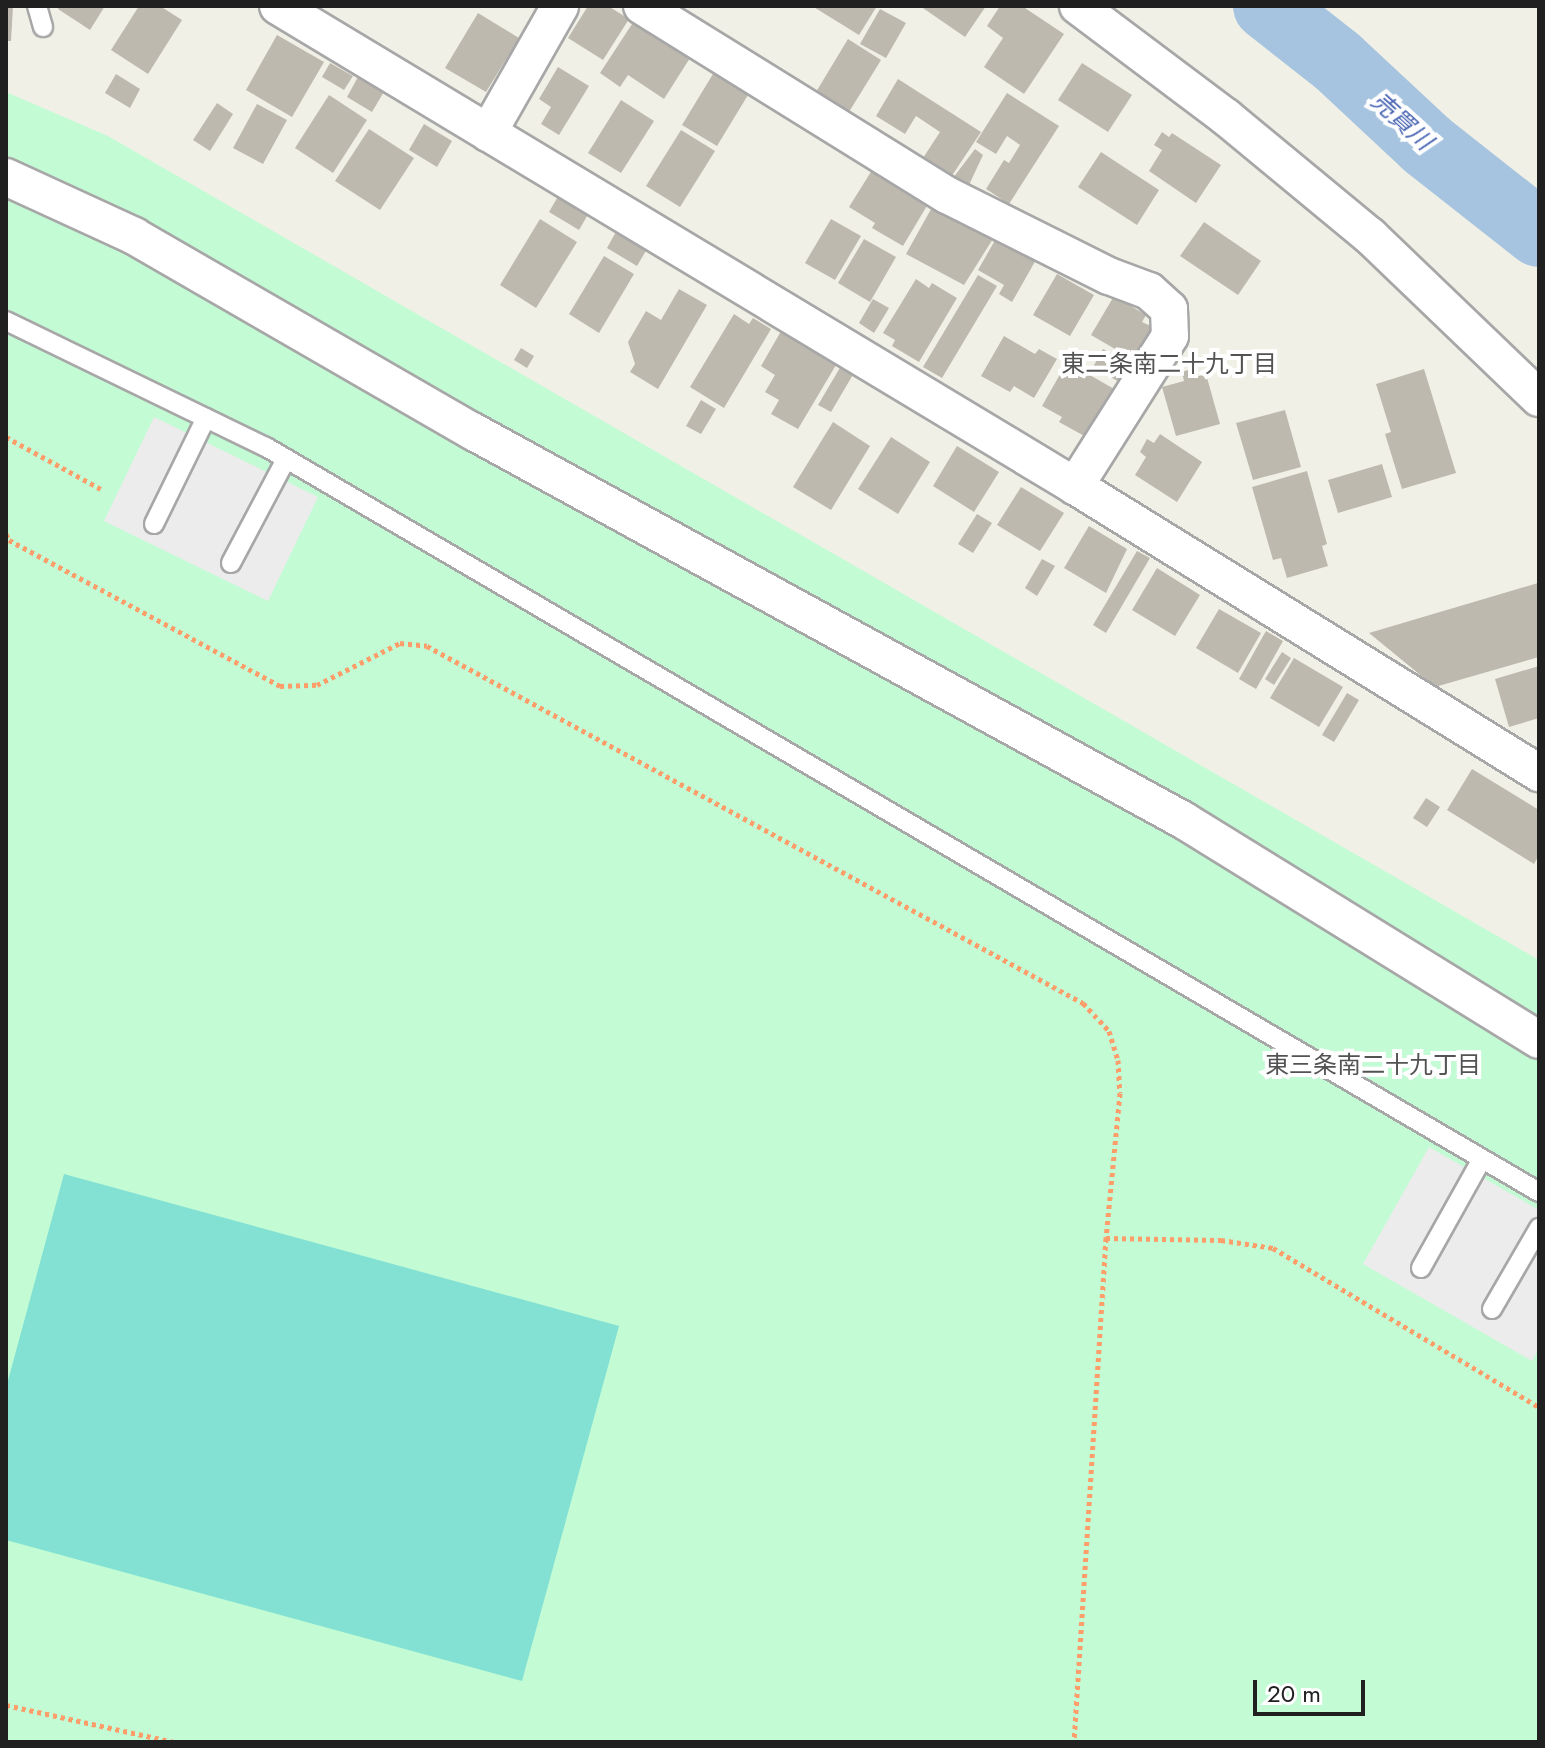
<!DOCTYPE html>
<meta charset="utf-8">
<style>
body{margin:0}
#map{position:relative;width:1545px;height:1748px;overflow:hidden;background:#f1f0e6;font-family:Jost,"Noto Sans JP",sans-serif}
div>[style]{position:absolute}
.park>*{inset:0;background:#c3fbd5}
.pitch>*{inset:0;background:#82e1d3}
.parking>*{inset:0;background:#ececec}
.river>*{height:68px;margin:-34px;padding:0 34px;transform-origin:34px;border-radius:34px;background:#a6c4df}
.building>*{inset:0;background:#beb9af}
.path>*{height:5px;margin-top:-2.5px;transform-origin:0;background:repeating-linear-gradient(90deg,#fd9d6a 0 4px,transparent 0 8px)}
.roads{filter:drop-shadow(2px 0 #a7a7a7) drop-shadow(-2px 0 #a7a7a7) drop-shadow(0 2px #a7a7a7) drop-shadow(0 -2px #a7a7a7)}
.lane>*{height:18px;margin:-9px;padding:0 9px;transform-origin:9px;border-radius:9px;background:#fff}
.street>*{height:36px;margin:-18px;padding:0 18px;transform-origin:18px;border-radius:18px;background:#fff}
span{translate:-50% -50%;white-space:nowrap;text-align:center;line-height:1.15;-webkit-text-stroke:8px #fff;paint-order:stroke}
.water-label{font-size:24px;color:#4965b3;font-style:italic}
.neighbourhood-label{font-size:24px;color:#535353}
.frame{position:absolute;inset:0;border:8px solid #202020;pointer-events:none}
.scale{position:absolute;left:1253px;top:1680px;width:112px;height:36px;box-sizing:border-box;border:4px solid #202020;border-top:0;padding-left:10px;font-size:24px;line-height:28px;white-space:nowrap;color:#202020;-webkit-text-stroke:6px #fff;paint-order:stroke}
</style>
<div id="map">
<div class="park">
<div style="clip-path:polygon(6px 92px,108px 136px,1539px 960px,1539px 1742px,6px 1742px)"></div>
</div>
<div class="pitch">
<div style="clip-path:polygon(64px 1174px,619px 1326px,522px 1681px,6px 1540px,6px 1388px)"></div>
</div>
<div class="parking">
<div style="clip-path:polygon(154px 417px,318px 497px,268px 601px,104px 521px)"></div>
<div style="clip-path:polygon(1429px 1147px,1539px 1210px,1539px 1348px,1532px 1361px,1363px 1264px)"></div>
</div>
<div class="river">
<div style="left:1267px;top:6px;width:89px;rotate:38.2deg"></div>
<div style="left:1337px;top:61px;width:123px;rotate:43deg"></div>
<div style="left:1427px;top:145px;width:142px;rotate:38.2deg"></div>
</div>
<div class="building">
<div style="clip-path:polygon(6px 6px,13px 6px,11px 41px,6px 41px)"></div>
<div style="clip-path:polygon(60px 6px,105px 6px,90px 30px,58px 9px)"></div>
<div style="clip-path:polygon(139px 6px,160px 6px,182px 20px,148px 74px,111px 50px)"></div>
<div style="clip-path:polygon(588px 6px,608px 6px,629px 19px,603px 60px,568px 38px)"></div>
<div style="clip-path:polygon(812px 6px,877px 6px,859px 35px)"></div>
<div style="clip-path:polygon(920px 6px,986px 6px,965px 37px)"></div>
<div style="clip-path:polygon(1000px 6px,1022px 6px,1064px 34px,1024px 94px,984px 67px,1003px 38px,987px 26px)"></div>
<div style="clip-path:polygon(880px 9px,906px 23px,886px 58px,860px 44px)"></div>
<div style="clip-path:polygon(478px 13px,519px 38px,486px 92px,445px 68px)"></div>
<div style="clip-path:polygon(634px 21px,690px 58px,664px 99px,628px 75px,620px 87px,600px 73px)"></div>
<div style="clip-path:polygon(277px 35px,324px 62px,292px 117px,246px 90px)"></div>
<div style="clip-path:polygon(848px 39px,881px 60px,849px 112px,816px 92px)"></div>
<div style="clip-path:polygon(330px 63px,353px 76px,344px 90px,322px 77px)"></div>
<div style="clip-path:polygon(1082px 63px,1132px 95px,1108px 132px,1058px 100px)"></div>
<div style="clip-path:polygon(558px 67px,589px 86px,559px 135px,541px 124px,551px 107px,539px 99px)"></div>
<div style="clip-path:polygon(716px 69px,751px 90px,717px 146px,682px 125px)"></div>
<div style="clip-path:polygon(116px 74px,140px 89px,130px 108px,105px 93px)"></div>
<div style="clip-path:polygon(359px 75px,385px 90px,372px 112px,347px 97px)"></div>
<div style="clip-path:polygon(898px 79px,981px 132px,951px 177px,923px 158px,940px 132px,916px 116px,905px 134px,876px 116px)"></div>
<div style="clip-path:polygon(1007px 93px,1059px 126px,1009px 204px,986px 189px,1004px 160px,1009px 163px,1020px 145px,1007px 136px,996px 154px,976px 142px)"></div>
<div style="clip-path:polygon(329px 95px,367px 120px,333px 173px,295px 148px)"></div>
<div style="clip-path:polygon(621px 100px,654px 121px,621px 173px,588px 153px)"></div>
<div style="clip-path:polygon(217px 103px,233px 114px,210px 151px,193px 140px)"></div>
<div style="clip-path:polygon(257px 104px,287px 120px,263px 164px,233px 148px)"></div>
<div style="clip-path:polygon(424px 124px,452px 141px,437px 167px,409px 150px)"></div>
<div style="clip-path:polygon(369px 129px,414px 158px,380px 210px,335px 181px)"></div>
<div style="clip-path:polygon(681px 130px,715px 151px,680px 207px,646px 186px)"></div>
<div style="clip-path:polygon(1162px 132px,1169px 137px,1172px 133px,1221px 165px,1196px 203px,1149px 171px,1162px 150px,1154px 145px)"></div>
<div style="clip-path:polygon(975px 149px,983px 155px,968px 187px,953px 178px)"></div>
<div style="clip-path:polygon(1101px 152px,1159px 190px,1137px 225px,1078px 187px)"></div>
<div style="clip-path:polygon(874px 167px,931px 199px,903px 246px,872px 228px,875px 223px,849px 207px)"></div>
<div style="clip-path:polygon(560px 193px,590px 211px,579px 230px,549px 212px)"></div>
<div style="clip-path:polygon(935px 202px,996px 234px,964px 285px,906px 254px)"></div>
<div style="clip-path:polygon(540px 219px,577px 242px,536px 308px,500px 285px)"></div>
<div style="clip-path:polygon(831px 219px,861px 236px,835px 280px,805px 263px)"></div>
<div style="clip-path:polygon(1204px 222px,1261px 261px,1238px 295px,1180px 256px)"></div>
<div style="clip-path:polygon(617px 230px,647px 249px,637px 266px,607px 248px)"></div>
<div style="clip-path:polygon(998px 235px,1037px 258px,1012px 302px,999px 294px,1004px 285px,978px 270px)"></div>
<div style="clip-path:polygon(864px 239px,896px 257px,870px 302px,838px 283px)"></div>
<div style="clip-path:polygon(604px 256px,634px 274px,599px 333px,569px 314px)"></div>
<div style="clip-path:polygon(1057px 274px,1094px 295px,1070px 336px,1033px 315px)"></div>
<div style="clip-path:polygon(978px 275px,997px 286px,942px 378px,923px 367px)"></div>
<div style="clip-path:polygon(916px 279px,929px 288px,932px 283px,957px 298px,919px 362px,892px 346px,895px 340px,883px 333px)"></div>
<div style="clip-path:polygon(679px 289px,707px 305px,658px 389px,630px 372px,635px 364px,628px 342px,646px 311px,661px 320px)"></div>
<div style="clip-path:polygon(1114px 296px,1146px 315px,1142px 322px,1153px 327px,1134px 360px,1091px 335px)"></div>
<div style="clip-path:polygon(873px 299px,889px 308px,874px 333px,859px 323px)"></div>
<div style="clip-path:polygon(734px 314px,749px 324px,753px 318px,771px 329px,724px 408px,690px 387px)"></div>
<div style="clip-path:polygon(784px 326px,834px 355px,830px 362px,836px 365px,798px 429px,771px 414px,779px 400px,765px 392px,775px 375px,761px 366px)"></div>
<div style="clip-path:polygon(1004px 336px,1035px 354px,1039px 349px,1057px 359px,1034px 398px,1014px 386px,1010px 392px,981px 376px)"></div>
<div style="clip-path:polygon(521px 348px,534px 356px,527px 368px,514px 360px)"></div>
<div style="clip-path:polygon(1103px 349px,1131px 365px,1121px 383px,1093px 367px)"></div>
<div style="clip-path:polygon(1067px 362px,1116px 390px,1088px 438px,1059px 422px,1062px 417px,1042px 406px)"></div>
<div style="clip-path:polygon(841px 366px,854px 373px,831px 412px,818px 405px)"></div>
<div style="clip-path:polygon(1194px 368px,1196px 377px,1206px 374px,1220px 424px,1176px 436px,1162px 387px,1184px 381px,1182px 372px)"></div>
<div style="clip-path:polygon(1424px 369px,1456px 473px,1402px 489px,1385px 434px,1391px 432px,1376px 384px)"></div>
<div style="clip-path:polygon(701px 400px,716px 409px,701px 434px,686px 426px)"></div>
<div style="clip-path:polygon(1285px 410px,1301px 467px,1253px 480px,1236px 423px)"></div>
<div style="clip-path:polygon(833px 422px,870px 446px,831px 510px,793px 487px)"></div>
<div style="clip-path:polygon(1160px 434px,1202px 462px,1177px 502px,1135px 475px,1146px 457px,1140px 452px,1147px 439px,1154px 443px)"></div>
<div style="clip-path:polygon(891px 437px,930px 462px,898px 514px,858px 489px)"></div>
<div style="clip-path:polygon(957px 446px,999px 472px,974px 512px,933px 486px)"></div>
<div style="clip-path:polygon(1382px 464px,1392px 497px,1338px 513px,1328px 480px)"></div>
<div style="clip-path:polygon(1307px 471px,1327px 544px,1322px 546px,1328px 566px,1287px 578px,1281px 558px,1273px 560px,1252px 487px)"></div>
<div style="clip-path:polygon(1021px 487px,1064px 513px,1040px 551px,997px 525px)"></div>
<div style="clip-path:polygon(977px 514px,992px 523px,973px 553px,958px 544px)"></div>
<div style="clip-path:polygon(1089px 526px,1127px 549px,1106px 593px,1064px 568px)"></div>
<div style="clip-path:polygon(1137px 551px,1150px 558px,1106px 633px,1093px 625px)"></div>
<div style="clip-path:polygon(1042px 559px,1055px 566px,1037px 596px,1025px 588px)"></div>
<div style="clip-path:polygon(1157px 568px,1200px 595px,1175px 636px,1132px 610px)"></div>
<div style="clip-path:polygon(1538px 583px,1539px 657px,1435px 687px,1369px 633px)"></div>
<div style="clip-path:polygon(1219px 609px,1261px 633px,1238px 673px,1196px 648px)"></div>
<div style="clip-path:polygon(1266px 631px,1283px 641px,1256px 689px,1239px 679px)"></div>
<div style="clip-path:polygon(1282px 652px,1291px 658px,1274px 685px,1265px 679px)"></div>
<div style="clip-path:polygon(1294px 658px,1343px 687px,1319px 727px,1270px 698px)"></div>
<div style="clip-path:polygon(1539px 666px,1539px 718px,1509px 727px,1495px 679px)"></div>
<div style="clip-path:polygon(1347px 693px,1359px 700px,1334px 742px,1322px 735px)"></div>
<div style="clip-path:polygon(1472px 769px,1539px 810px,1539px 855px,1534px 864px,1447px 810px)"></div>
<div style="clip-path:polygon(1426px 798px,1440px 807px,1427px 827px,1413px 818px)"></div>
</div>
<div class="path">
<div style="left:6px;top:437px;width:108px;rotate:28.7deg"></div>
<div style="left:6px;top:534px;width:7px;rotate:63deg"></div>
<div style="left:9px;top:540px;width:308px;rotate:28.3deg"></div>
<div style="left:280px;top:686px;width:37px;rotate:-2deg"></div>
<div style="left:317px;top:685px;width:93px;rotate:-26.8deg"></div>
<div style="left:400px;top:643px;width:27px;rotate:6deg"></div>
<div style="left:427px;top:646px;width:747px;rotate:28.56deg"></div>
<div style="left:1083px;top:1003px;width:38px;rotate:47deg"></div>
<div style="left:1109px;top:1031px;width:30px;rotate:73deg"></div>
<div style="left:1118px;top:1060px;width:33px;rotate:87deg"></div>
<div style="left:1120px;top:1093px;width:146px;rotate:95.5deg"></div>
<div style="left:1106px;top:1238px;width:505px;rotate:93.63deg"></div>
<div style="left:1106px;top:1238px;width:115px;rotate:1deg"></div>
<div style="left:1221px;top:1240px;width:53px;rotate:8.7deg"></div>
<div style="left:1273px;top:1248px;width:310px;rotate:30.9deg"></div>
<div style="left:6px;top:1705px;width:172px;rotate:12.4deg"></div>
</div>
<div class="roads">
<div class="lane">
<div style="left:37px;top:6px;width:22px;rotate:74deg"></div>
<div style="left:6px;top:321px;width:289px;rotate:25.9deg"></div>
<div style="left:266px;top:447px;width:1475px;rotate:30.34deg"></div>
<div style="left:154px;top:524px;width:118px;rotate:-63.9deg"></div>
<div style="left:231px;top:563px;width:118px;rotate:-62.1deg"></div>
<div style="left:1421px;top:1268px;width:125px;rotate:-60.8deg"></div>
<div style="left:1492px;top:1309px;width:94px;rotate:-59.9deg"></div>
</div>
<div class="street">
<div style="left:278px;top:6px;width:930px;rotate:31.06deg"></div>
<div style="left:1075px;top:486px;width:546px;rotate:31.74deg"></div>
<div style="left:642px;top:6px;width:359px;rotate:31.8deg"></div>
<div style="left:947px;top:195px;width:181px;rotate:26.6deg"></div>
<div style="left:1109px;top:276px;width:43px;rotate:20.6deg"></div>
<div style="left:1149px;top:291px;width:27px;rotate:42deg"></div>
<div style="left:1169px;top:309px;width:27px;rotate:88deg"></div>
<div style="left:1170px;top:336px;width:178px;rotate:122.3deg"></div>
<div style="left:1078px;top:6px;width:185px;rotate:36.9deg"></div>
<div style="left:1226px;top:117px;width:187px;rotate:39.6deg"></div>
<div style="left:1370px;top:236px;width:234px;rotate:43.8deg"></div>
<div style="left:488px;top:133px;width:146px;rotate:-60.4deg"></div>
<div style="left:6px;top:177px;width:141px;rotate:24.7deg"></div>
<div style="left:134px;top:236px;width:392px;rotate:30deg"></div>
<div style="left:474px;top:432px;width:808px;rotate:28.69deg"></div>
<div style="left:1183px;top:820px;width:418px;rotate:31.7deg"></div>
</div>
</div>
<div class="water-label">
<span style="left:1402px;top:121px;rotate:42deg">売買川</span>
</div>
<div class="neighbourhood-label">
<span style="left:1169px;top:364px">東二条南二十九丁目</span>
<span style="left:1373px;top:1065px">東三条南二十九丁目</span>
</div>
<div class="frame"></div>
<div class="scale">20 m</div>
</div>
